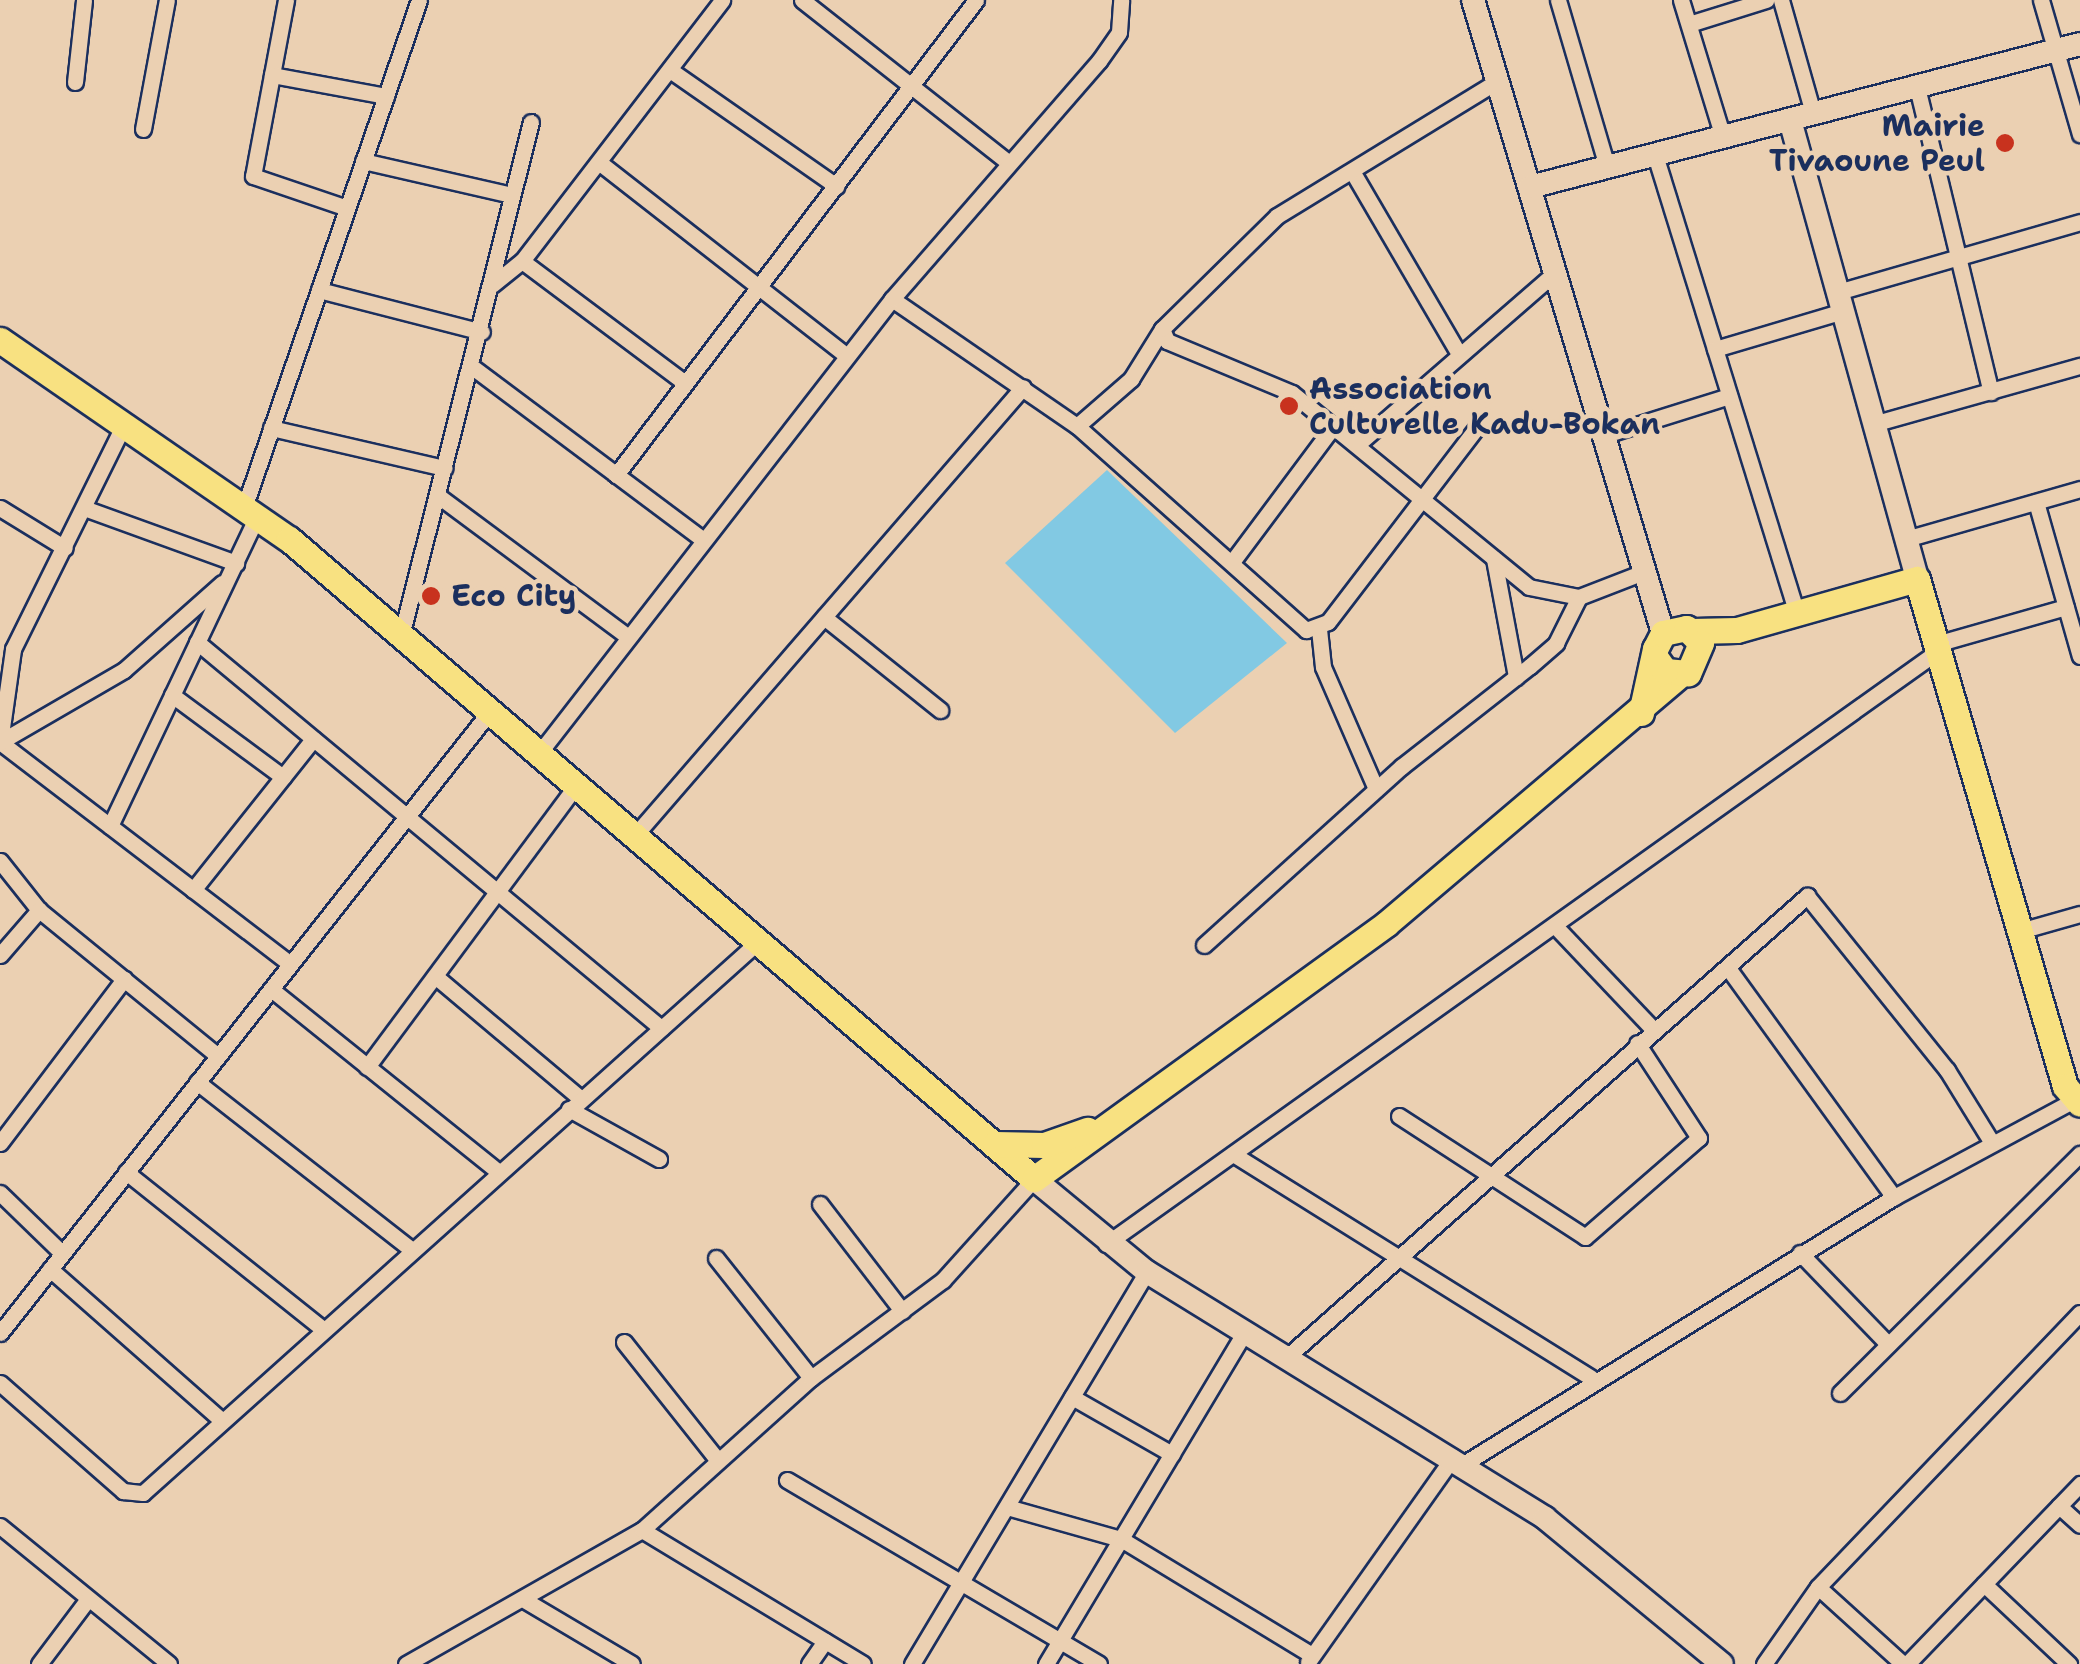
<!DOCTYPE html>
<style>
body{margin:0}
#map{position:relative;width:2080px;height:1664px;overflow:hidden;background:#ebd0b2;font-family:"Shantell Sans",sans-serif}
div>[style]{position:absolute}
.water>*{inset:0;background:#82c9e3}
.roads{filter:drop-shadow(2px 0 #1b2f5e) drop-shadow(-2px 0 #1b2f5e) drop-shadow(0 2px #1b2f5e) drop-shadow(0 -2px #1b2f5e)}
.street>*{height:15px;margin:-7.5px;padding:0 7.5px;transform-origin:7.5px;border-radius:7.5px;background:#ebd0b2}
.secondary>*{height:22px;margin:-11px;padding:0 11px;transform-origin:11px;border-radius:11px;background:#ebd0b2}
.primary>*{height:25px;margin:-12.5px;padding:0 12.5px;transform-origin:12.5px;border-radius:12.5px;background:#f8e181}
.dots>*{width:28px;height:28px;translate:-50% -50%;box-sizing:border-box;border:5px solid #ebd0b2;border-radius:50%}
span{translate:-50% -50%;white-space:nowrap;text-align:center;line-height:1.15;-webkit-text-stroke:9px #ebd0b2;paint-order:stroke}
.poi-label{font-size:30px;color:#1b2f5e;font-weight:700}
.right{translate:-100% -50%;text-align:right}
.left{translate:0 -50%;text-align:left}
</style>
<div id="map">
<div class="water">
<div style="clip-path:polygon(1107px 470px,1287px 643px,1175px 733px,1005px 563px)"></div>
</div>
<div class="roads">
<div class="street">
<div style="left:286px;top:0;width:179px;rotate:100.6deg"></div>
<div style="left:253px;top:176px;width:99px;rotate:18.8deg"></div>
<div style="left:802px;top:0;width:258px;rotate:38.2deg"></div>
<div style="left:1558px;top:0;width:174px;rotate:73.6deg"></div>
<div style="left:1681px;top:0;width:143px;rotate:73deg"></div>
<div style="left:1781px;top:0;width:117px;rotate:74.2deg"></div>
<div style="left:2041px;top:0;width:140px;rotate:73.8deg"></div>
<div style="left:1689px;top:24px;width:81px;rotate:-17.3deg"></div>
<div style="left:670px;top:70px;width:203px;rotate:34.9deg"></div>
<div style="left:272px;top:75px;width:116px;rotate:10.4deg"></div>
<div style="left:75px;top:82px;width:82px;rotate:-83.7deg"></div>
<div style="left:1917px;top:87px;width:314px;rotate:76.4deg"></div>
<div style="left:143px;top:129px;width:131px;rotate:-79.5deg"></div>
<div style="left:1655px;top:155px;width:480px;rotate:72.8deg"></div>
<div style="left:363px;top:161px;width:152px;rotate:12.9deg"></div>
<div style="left:600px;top:163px;width:312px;rotate:38deg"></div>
<div style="left:1352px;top:171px;width:206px;rotate:59.7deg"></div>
<div style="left:522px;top:261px;width:204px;rotate:36.8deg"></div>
<div style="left:492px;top:285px;width:38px;rotate:-39deg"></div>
<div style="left:522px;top:261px;width:329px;rotate:-52.5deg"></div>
<div style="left:319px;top:290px;width:168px;rotate:14.4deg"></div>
<div style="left:1838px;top:292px;width:252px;rotate:-16.1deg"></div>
<div style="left:892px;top:299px;width:224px;rotate:34.5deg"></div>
<div style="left:1077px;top:426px;width:307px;rotate:41.7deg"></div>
<div style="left:1306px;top:630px;width:23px;rotate:-20deg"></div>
<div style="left:1328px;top:622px;width:242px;rotate:-52.6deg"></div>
<div style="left:1162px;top:329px;width:13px;rotate:67deg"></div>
<div style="left:1167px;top:341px;width:135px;rotate:22.6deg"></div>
<div style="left:1292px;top:393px;width:306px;rotate:39.3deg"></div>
<div style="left:1529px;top:587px;width:51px;rotate:11.3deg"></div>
<div style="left:1579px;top:597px;width:72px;rotate:-21.2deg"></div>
<div style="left:1715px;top:349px;width:134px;rotate:-16.5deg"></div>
<div style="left:471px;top:366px;width:287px;rotate:36.8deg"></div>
<div style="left:1873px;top:424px;width:215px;rotate:-15.7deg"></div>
<div style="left:1077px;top:426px;width:72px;rotate:-41deg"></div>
<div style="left:1131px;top:379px;width:59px;rotate:-58.2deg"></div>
<div style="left:1162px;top:329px;width:161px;rotate:-44.5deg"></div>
<div style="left:1277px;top:216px;width:258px;rotate:-31.5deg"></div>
<div style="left:271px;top:428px;width:178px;rotate:13deg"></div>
<div style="left:1608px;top:434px;width:127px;rotate:-17.4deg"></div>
<div style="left:1359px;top:443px;width:262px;rotate:-41deg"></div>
<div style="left:616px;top:475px;width:596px;rotate:-52.84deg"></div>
<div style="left:437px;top:495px;width:237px;rotate:36.6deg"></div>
<div style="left:2036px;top:502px;width:160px;rotate:74.1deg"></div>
<div style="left:245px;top:505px;width:534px;rotate:-70.99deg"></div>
<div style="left:0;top:508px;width:76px;rotate:31.6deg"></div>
<div style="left:84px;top:508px;width:162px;rotate:19.9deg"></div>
<div style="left:1906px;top:539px;width:181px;rotate:-16deg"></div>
<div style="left:1235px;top:558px;width:166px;rotate:-53.3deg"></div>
<div style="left:1494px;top:559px;width:120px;rotate:79.4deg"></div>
<div style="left:824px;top:617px;width:149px;rotate:38.7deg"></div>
<div style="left:1319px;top:629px;width:38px;rotate:84deg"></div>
<div style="left:1323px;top:667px;width:133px;rotate:66.5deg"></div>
<div style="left:401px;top:636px;width:530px;rotate:-75.81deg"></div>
<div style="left:197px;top:642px;width:604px;rotate:39.76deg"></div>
<div style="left:1936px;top:644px;width:135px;rotate:-15.9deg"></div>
<div style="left:172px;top:695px;width:138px;rotate:36.5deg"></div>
<div style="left:0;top:742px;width:365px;rotate:37.4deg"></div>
<div style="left:0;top:742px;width:94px;rotate:-82deg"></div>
<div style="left:13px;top:649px;width:253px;rotate:-63.7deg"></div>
<div style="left:0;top:742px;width:143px;rotate:-30.1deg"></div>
<div style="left:124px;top:670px;width:131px;rotate:-41.6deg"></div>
<div style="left:540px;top:752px;width:574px;rotate:-52.15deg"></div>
<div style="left:892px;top:299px;width:315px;rotate:-49deg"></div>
<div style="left:1099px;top:61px;width:35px;rotate:-55deg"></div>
<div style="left:1119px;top:32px;width:32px;rotate:-86deg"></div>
<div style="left:110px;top:826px;width:344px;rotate:-64.6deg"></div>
<div style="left:636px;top:834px;width:591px;rotate:-49.11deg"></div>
<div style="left:0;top:861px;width:63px;rotate:51.5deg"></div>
<div style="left:39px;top:910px;width:231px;rotate:39.2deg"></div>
<div style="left:193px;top:890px;width:193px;rotate:-51.5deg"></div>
<div style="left:1557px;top:928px;width:139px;rotate:46.5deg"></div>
<div style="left:2020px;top:931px;width:62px;rotate:-15.8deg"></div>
<div style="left:1204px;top:945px;width:266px;rotate:-42.1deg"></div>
<div style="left:1401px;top:767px;width:164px;rotate:-38.1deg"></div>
<div style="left:1530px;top:666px;width:35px;rotate:-41deg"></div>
<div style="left:1556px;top:643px;width:51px;rotate:-63.4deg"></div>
<div style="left:0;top:955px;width:60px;rotate:-49.1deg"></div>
<div style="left:1728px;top:968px;width:283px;rotate:54.1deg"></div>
<div style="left:435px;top:976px;width:191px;rotate:40.1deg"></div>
<div style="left:271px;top:989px;width:292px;rotate:38.8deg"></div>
<div style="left:367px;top:1067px;width:352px;rotate:-53.4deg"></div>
<div style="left:197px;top:1082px;width:273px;rotate:38deg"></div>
<div style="left:569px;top:1109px;width:103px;rotate:29.1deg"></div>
<div style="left:1399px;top:1116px;width:222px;rotate:33deg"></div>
<div style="left:1585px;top:1237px;width:151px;rotate:-41deg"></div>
<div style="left:1699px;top:1138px;width:113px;rotate:-123.1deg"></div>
<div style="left:0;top:1143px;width:206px;rotate:-52.9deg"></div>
<div style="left:1233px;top:1154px;width:422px;rotate:32deg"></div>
<div style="left:126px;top:1172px;width:252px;rotate:38.6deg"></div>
<div style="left:0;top:1193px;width:86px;rotate:44.1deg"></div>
<div style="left:820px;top:1204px;width:135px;rotate:52.5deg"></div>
<div style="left:1106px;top:1244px;width:1022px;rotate:-35.48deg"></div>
<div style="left:1800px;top:1253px;width:127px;rotate:46deg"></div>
<div style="left:716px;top:1258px;width:153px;rotate:51.6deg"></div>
<div style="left:50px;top:1269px;width:228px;rotate:41.4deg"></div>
<div style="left:0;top:1333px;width:793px;rotate:-51.76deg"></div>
<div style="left:624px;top:1342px;width:148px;rotate:51.6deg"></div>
<div style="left:1288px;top:1356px;width:694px;rotate:-41.55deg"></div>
<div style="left:1807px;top:896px;width:223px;rotate:51.2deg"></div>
<div style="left:1947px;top:1070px;width:86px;rotate:58.3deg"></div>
<div style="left:0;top:1383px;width:164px;rotate:41.3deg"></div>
<div style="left:123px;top:1491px;width:20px;rotate:6deg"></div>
<div style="left:143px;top:1493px;width:830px;rotate:-41.87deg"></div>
<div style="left:1840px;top:1393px;width:339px;rotate:-44.9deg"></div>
<div style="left:1072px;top:1397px;width:115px;rotate:29.7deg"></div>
<div style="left:1465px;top:1463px;width:505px;rotate:-31.8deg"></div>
<div style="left:1894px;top:1197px;width:204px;rotate:-28.3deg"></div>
<div style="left:787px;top:1480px;width:362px;rotate:30.5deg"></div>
<div style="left:2059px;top:1506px;width:28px;rotate:42deg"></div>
<div style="left:1007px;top:1507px;width:118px;rotate:15.7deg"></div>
<div style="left:1121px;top:1539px;width:223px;rotate:31.3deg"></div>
<div style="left:0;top:1526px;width:218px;rotate:39.2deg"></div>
<div style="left:642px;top:1530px;width:258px;rotate:31.2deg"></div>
<div style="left:1984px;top:1584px;width:117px;rotate:43.3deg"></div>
<div style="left:1818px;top:1587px;width:115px;rotate:42.2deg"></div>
<div style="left:526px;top:1601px;width:123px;rotate:30.7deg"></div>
<div style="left:1308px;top:1662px;width:251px;rotate:-54.7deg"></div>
<div style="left:39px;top:1664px;width:81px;rotate:-53deg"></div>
<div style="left:406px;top:1664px;width:271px;rotate:-29.6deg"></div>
<div style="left:642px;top:1530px;width:227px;rotate:-42deg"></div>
<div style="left:811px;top:1378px;width:164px;rotate:-36.6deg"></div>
<div style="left:943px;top:1280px;width:136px;rotate:-48deg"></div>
<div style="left:809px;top:1664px;width:28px;rotate:-55deg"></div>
<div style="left:912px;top:1664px;width:457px;rotate:-59.1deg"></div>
<div style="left:1046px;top:1664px;width:388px;rotate:-59.1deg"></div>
<div style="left:1764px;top:1664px;width:94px;rotate:-55deg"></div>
<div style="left:1818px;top:1587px;width:379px;rotate:-46.3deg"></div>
<div style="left:1907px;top:1664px;width:250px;rotate:-46.1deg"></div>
</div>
<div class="secondary">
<div style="left:1473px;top:0;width:661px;rotate:73.29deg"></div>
<div style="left:1790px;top:120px;width:476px;rotate:74.5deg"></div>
<div style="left:1530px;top:187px;width:568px;rotate:-14.57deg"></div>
<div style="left:1034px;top:1179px;width:146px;rotate:39.5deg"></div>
<div style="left:1147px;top:1272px;width:468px;rotate:31.7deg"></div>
<div style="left:1545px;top:1518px;width:229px;rotate:39.5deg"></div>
</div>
<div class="primary">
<div style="left:0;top:340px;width:351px;rotate:34.6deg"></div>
<div style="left:289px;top:539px;width:982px;rotate:40.66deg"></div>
<div style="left:1034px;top:1179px;width:435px;rotate:-35.9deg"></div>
<div style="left:1386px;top:924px;width:387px;rotate:-40.3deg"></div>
<div style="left:1692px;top:631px;width:45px;rotate:-1.3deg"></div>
<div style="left:1737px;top:630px;width:187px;rotate:-15.8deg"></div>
<div style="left:1917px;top:579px;width:528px;rotate:73.73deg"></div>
<div style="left:2065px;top:1086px;width:23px;rotate:50deg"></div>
<div style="left:1641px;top:713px;width:66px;rotate:-77.7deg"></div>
<div style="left:1655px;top:649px;width:18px;rotate:-63deg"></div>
<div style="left:1663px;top:633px;width:24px;rotate:-12deg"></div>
<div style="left:1686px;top:628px;width:21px;rotate:45deg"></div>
<div style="left:1701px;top:643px;width:33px;rotate:113deg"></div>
<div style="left:1688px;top:673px;width:23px;rotate:-175deg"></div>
<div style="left:1665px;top:671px;width:16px;rotate:-125deg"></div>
<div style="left:995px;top:1144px;width:49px;rotate:1.2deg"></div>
<div style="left:1044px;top:1145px;width:46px;rotate:-19.2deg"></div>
</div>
</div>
<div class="dots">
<div style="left:2005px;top:143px;background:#c8321e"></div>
<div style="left:1289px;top:406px;background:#c8321e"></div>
<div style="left:431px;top:596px;background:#c8321e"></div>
</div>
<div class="poi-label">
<span class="right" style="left:1985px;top:143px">Mairie<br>Tivaoune Peul</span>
<span class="left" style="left:1309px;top:406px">Association<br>Culturelle Kadu-Bokan</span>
<span class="left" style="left:451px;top:596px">Eco City</span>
</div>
</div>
